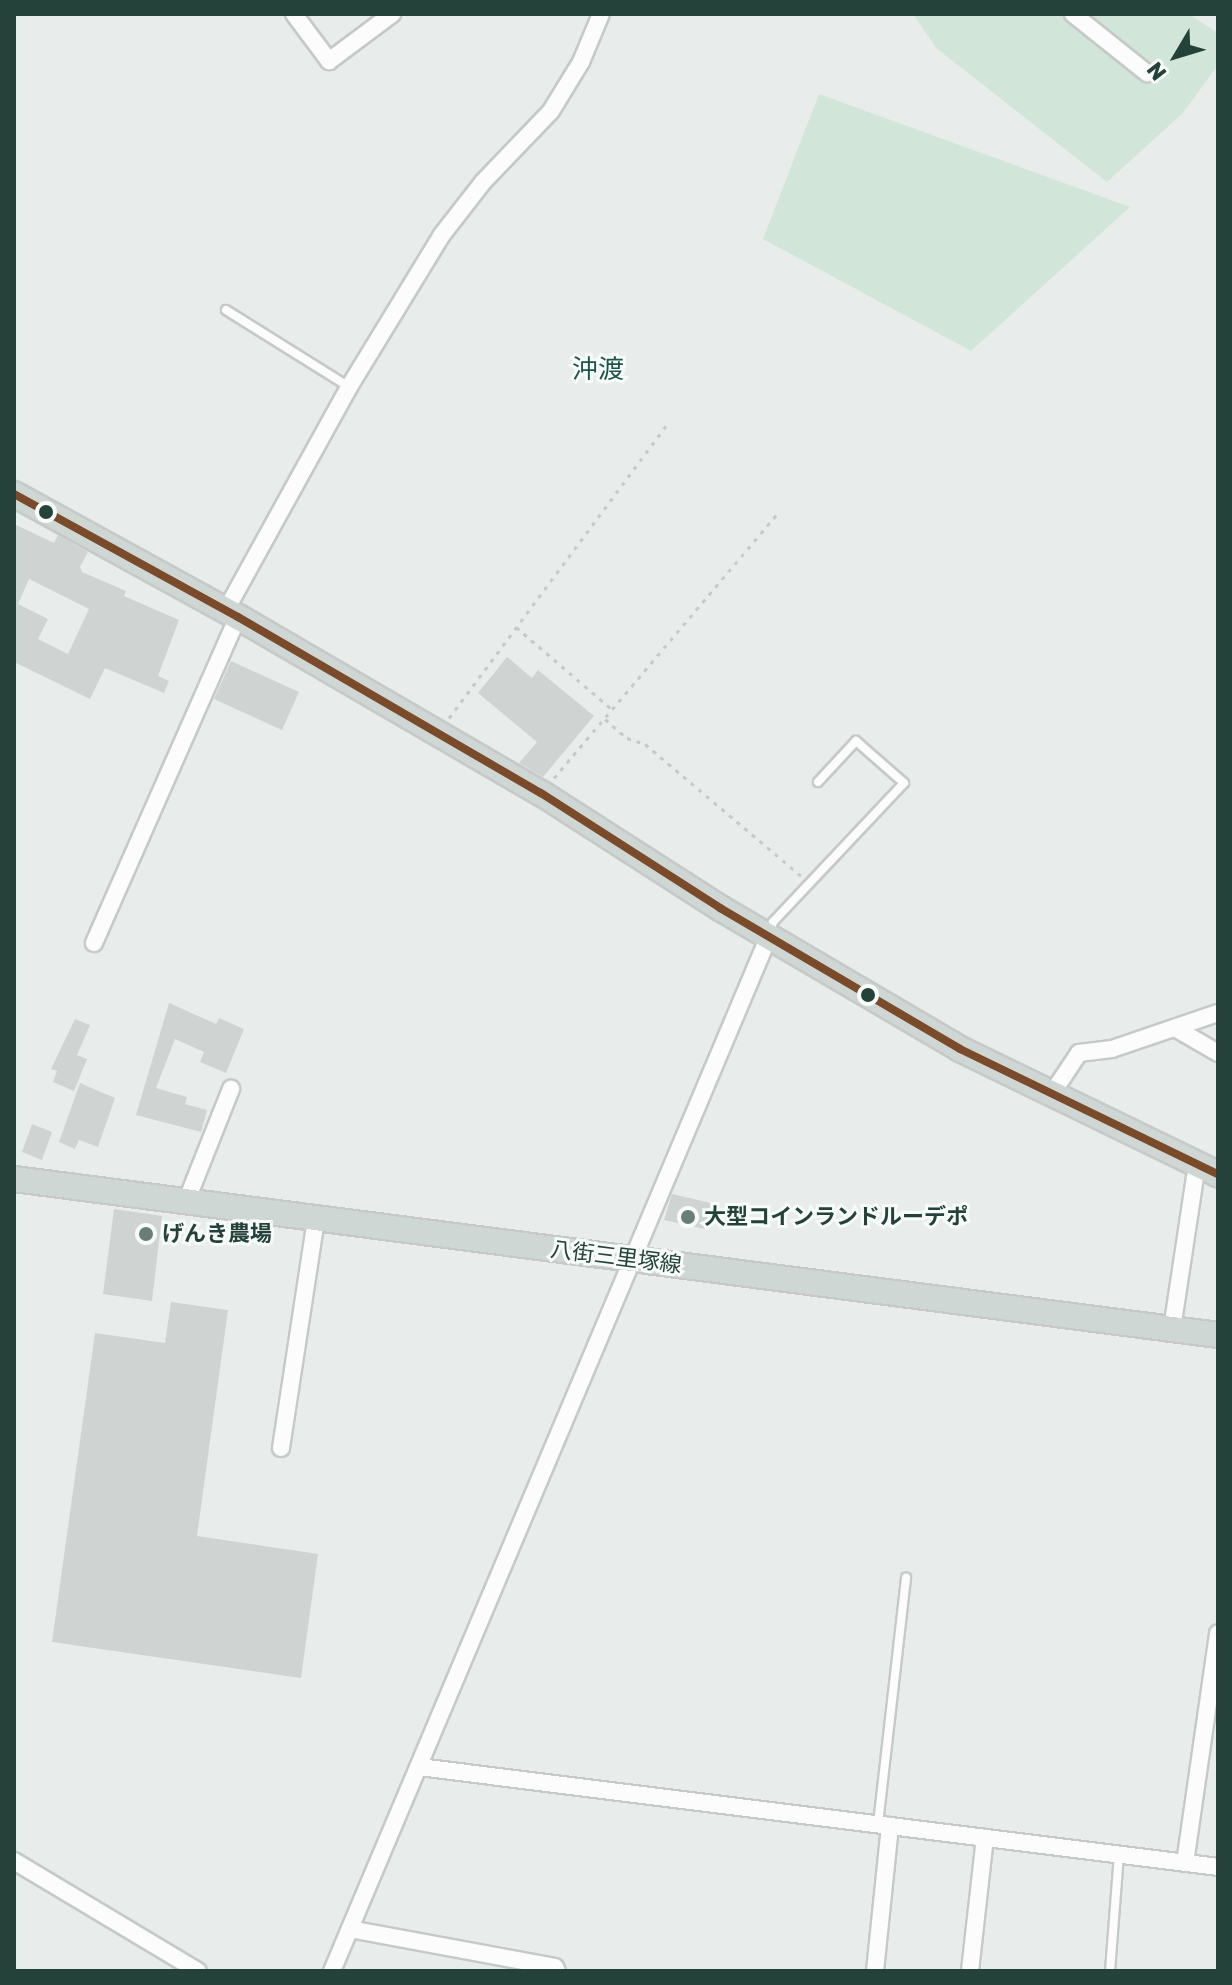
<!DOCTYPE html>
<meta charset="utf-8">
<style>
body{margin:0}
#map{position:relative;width:1232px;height:1985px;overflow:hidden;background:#e8edeb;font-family:Rubik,"Noto Sans JP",sans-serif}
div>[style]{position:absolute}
.green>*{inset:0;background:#d1e6d8}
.building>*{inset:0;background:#cfd4d2}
.path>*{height:3px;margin-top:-1.5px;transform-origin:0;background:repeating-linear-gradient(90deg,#c3ccca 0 4px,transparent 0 10px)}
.roads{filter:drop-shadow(2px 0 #c5cac8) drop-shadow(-2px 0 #c5cac8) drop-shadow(0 2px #c5cac8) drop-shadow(0 -2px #c5cac8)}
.lane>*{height:8px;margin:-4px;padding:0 4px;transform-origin:4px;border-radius:4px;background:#fcfcfc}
.street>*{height:16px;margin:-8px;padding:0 8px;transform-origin:8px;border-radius:8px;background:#fcfcfc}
.primary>*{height:24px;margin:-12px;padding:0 12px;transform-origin:12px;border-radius:12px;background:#cfd7d5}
.bus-1>*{height:8px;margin:-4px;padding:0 4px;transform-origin:4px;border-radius:4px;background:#7a4b2a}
.dots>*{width:22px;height:22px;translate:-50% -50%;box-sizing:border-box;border:4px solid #f7fbf9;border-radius:50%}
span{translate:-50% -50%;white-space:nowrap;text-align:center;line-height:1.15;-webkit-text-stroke:6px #f7fbf9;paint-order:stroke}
.poi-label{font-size:22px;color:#24423a;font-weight:700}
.left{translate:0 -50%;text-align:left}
.street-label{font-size:22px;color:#24423a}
.quarter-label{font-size:26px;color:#1f5548}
.frame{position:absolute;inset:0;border:16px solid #24423a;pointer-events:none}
.north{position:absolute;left:1136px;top:16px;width:80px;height:80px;-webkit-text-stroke:6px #f7fbf9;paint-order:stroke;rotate:232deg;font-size:22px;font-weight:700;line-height:32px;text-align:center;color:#24423a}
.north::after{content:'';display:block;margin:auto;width:28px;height:36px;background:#24423a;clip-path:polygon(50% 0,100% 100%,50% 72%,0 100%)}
</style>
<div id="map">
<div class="green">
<div style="clip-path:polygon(913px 14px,1189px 14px,1218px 33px,1218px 65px,1183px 113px,1107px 182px,936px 48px)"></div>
<div style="clip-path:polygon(819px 94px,1130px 207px,971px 351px,763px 239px)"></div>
</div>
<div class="building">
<div style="clip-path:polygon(evenodd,14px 524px,54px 543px,58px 535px,88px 552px,80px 567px,82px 572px,126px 591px,124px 596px,179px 620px,158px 676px,169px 681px,164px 693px,105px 668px,90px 699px,14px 662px,14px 524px,29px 579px,89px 609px,68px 654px,38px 639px,48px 619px,18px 604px,29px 579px)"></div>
<div style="clip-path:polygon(507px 657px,532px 678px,538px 670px,594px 716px,543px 777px,519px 763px,537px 742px,478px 693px)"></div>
<div style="clip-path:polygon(231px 661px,299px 692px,282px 730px,214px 699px)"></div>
<div style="clip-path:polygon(169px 1003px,216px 1024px,219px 1018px,244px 1029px,226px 1073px,200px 1062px,204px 1052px,175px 1039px,156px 1088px,187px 1097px,185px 1104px,207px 1110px,201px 1132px,136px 1115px)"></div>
<div style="clip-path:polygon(75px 1019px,90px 1025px,77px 1055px,87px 1059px,74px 1091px,53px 1082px,57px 1071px,51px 1069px)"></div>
<div style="clip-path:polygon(80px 1083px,115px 1098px,98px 1147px,79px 1140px,75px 1149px,59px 1142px)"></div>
<div style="clip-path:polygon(32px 1124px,52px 1132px,42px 1160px,22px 1152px)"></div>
<div style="clip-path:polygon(672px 1194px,711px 1203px,705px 1229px,664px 1220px)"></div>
<div style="clip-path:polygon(114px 1209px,162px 1216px,152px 1301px,103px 1294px)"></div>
<div style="clip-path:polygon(171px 1302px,228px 1310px,197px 1536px,318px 1554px,301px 1678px,52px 1642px,95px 1333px,165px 1343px)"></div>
</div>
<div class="path">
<div style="left:516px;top:627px;width:128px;rotate:40.6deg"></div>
<div style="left:449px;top:718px;width:367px;rotate:-53.4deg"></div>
<div style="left:605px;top:719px;width:29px;rotate:41deg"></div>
<div style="left:627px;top:738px;width:19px;rotate:18deg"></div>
<div style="left:645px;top:744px;width:204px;rotate:40.2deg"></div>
<div style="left:554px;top:778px;width:347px;rotate:-49.8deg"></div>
</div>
<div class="roads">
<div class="lane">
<div style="left:226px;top:310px;width:145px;rotate:32deg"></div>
<div style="left:770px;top:933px;width:11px;rotate:-75deg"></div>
<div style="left:773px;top:922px;width:191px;rotate:-46.7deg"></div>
<div style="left:904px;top:783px;width:64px;rotate:-138.8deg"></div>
<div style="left:856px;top:741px;width:56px;rotate:132.8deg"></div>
<div style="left:878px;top:1824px;width:248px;rotate:-83.5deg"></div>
<div style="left:1110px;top:1971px;width:116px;rotate:-85.6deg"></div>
</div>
<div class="street">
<div style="left:294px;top:14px;width:59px;rotate:53.3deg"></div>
<div style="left:329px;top:61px;width:79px;rotate:-36.7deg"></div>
<div style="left:1073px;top:14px;width:95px;rotate:38.6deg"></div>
<div style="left:226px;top:610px;width:255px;rotate:-61.1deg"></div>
<div style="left:349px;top:387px;width:177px;rotate:-58.6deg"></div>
<div style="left:441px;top:236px;width:68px;rotate:-52.1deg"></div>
<div style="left:483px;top:182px;width:98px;rotate:-46.2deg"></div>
<div style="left:551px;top:111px;width:57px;rotate:-58.5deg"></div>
<div style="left:581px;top:62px;width:52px;rotate:-67.4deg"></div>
<div style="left:94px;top:943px;width:356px;rotate:-66.2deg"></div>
<div style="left:1175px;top:1028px;width:50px;rotate:30.2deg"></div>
<div style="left:1053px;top:1092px;width:47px;rotate:-56.3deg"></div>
<div style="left:1079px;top:1053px;width:33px;rotate:-7deg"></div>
<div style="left:1112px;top:1049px;width:112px;rotate:-18.8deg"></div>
<div style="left:186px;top:1202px;width:122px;rotate:-68.3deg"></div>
<div style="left:1172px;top:1329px;width:168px;rotate:-81.4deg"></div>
<div style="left:281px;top:1448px;width:233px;rotate:-81.3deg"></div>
<div style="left:419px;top:1767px;width:805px;rotate:7.13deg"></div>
<div style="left:14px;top:1861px;width:214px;rotate:30.9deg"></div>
<div style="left:1185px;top:1863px;width:232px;rotate:-81.8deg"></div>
<div style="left:350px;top:1929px;width:208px;rotate:10.5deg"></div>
<div style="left:555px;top:1967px;width:4px;rotate:63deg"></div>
<div style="left:332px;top:1971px;width:1123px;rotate:-67.11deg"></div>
<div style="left:875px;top:1971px;width:146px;rotate:-84.1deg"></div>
<div style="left:970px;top:1971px;width:134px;rotate:-83.6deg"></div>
</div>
<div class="primary">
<div style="left:14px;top:494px;width:256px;rotate:28.8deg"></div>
<div style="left:238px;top:617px;width:350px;rotate:30.2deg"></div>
<div style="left:541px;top:793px;width:213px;rotate:32.7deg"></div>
<div style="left:720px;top:908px;width:278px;rotate:30.4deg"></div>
<div style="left:960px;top:1049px;width:287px;rotate:25.9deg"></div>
<div style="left:14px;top:1179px;width:1214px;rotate:7.38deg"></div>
</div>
</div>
<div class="bus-1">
<div style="left:14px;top:494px;width:256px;rotate:28.8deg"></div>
<div style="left:238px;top:617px;width:350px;rotate:30.2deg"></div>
<div style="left:541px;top:793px;width:213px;rotate:32.7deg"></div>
<div style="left:720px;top:908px;width:278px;rotate:30.4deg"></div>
<div style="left:960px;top:1049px;width:287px;rotate:25.9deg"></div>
</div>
<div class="dots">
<div style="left:46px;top:512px;background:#24423a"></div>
<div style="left:868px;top:995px;background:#24423a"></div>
<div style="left:688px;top:1217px;background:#697e78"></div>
<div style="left:146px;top:1234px;background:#697e78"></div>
</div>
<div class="poi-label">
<span class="left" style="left:704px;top:1217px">大型コインランドルーデポ</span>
<span class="left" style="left:162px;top:1234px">げんき農場</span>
</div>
<div class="street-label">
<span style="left:616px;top:1257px;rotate:7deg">八街三里塚線</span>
</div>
<div class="quarter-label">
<span style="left:598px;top:370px">沖渡</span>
</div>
<div class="frame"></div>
<div class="north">N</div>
</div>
